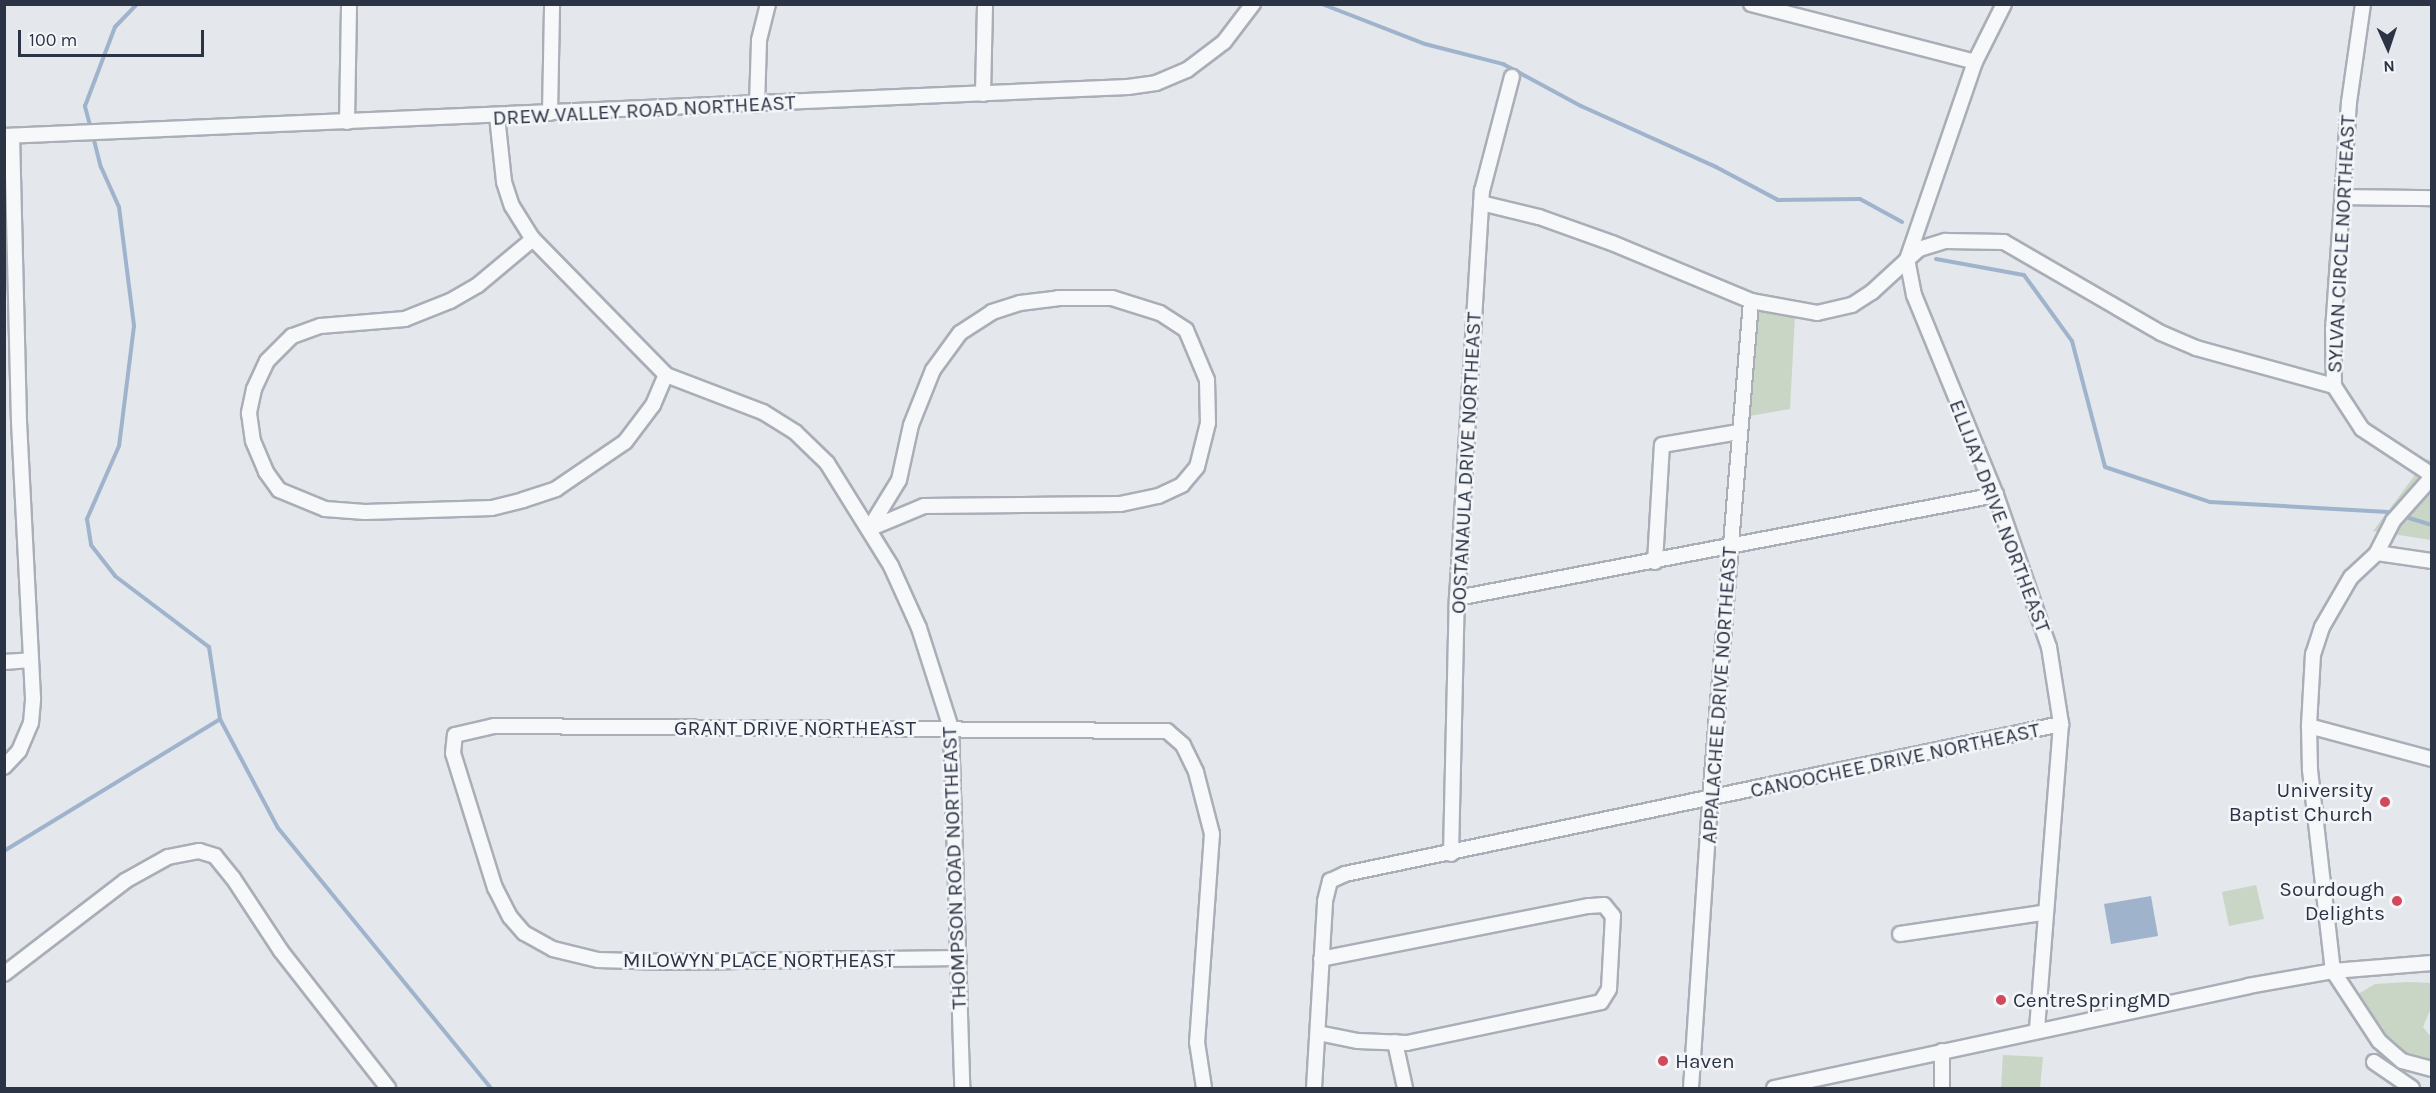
<!DOCTYPE html>
<style>
body{margin:0}
#map{position:relative;width:2436px;height:1093px;overflow:hidden;background:#e4e7ec;font-family:Karla,sans-serif}
div>[style]{position:absolute}
.green>*{inset:0;background:#c9d6c5}
.water>*{inset:0;background:#9fb4cc}
.stream>*{height:4px;margin:-2px;padding:0 2px;transform-origin:2px;border-radius:2px;background:#9fb4cc}
.roads{filter:drop-shadow(2px 0 #a9aeb7) drop-shadow(-2px 0 #a9aeb7) drop-shadow(0 2px #a9aeb7) drop-shadow(0 -2px #a9aeb7)}
.minor>*{height:14px;margin:-7px;padding:0 7px;transform-origin:7px;border-radius:7px;background:#f7f8fa}
.dots>*{width:16px;height:16px;translate:-50% -50%;box-sizing:border-box;border:3px solid #f4f6f9;border-radius:50%}
span{translate:-50% -50%;white-space:nowrap;text-align:center;line-height:1.15;-webkit-text-stroke:5px #f4f6f9;paint-order:stroke}
.street-label{font-size:21px;color:#2b3445}
.poi-label{font-size:21px;color:#2b3445}
.right{translate:-100% -50%;text-align:right}
.left{translate:0 -50%;text-align:left}
.frame{position:absolute;inset:0;border:6px solid #2b3445;pointer-events:none}
.north{position:absolute;left:2358px;top:18px;width:60px;height:60px;-webkit-text-stroke:4px #f4f6f9;paint-order:stroke;rotate:177deg;font-size:16px;font-weight:700;line-height:24px;text-align:center;color:#2b3445}
.north::after{content:'';display:block;margin:auto;width:21px;height:27px;background:#2b3445;clip-path:polygon(50% 0,100% 100%,50% 72%,0 100%)}
.scale{position:absolute;left:18px;top:30px;width:186px;height:27px;box-sizing:border-box;border:3px solid #2b3445;border-top:0;padding-left:8px;font-size:18px;line-height:21px;white-space:nowrap;color:#2b3445;-webkit-text-stroke:4px #f4f6f9;paint-order:stroke}
</style>
<div id="map">
<div class="green">
<div style="clip-path:polygon(1755px 307px,1795px 315px,1790px 409px,1749px 416px)"></div>
<div style="clip-path:polygon(2427px 459px,2431px 461px,2431px 540px,2373px 531px)"></div>
<div style="clip-path:polygon(2256px 885px,2264px 919px,2229px 926px,2222px 892px)"></div>
<div style="clip-path:polygon(2408px 982px,2431px 983px,2431px 1008px,2423px 1027px,2431px 1037px,2431px 1063px,2404px 1054px,2382px 1035px,2355px 996px,2375px 984px)"></div>
<div style="clip-path:polygon(2003px 1055px,2043px 1057px,2040px 1088px,2001px 1088px)"></div>
</div>
<div class="water">
<div style="clip-path:polygon(2151px 896px,2158px 936px,2111px 944px,2104px 904px)"></div>
</div>
<div class="stream">
<div style="left:1322px;top:4px;width:110px;rotate:21.2deg"></div>
<div style="left:1425px;top:44px;width:81px;rotate:14.4deg"></div>
<div style="left:1503px;top:64px;width:89px;rotate:28.3deg"></div>
<div style="left:1581px;top:106px;width:148px;rotate:24.3deg"></div>
<div style="left:1716px;top:167px;width:70px;rotate:28deg"></div>
<div style="left:1778px;top:200px;width:82px;rotate:-0.7deg"></div>
<div style="left:1860px;top:199px;width:48px;rotate:28.7deg"></div>
<div style="left:91px;top:129px;width:24px;rotate:-105deg"></div>
<div style="left:85px;top:106px;width:85px;rotate:-69.2deg"></div>
<div style="left:115px;top:27px;width:32px;rotate:-46deg"></div>
<div style="left:93px;top:136px;width:32px;rotate:76deg"></div>
<div style="left:101px;top:167px;width:44px;rotate:65.8deg"></div>
<div style="left:119px;top:207px;width:120px;rotate:82.8deg"></div>
<div style="left:134px;top:326px;width:121px;rotate:97.1deg"></div>
<div style="left:119px;top:446px;width:80px;rotate:113.7deg"></div>
<div style="left:87px;top:519px;width:26px;rotate:81deg"></div>
<div style="left:91px;top:545px;width:39px;rotate:52deg"></div>
<div style="left:115px;top:576px;width:118px;rotate:37.1deg"></div>
<div style="left:209px;top:647px;width:73px;rotate:81.3deg"></div>
<div style="left:220px;top:719px;width:123px;rotate:62deg"></div>
<div style="left:278px;top:828px;width:336px;rotate:50.7deg"></div>
<div style="left:1936px;top:259px;width:89px;rotate:10.3deg"></div>
<div style="left:2024px;top:275px;width:82px;rotate:54deg"></div>
<div style="left:2072px;top:341px;width:130px;rotate:75.3deg"></div>
<div style="left:2105px;top:467px;width:111px;rotate:18.4deg"></div>
<div style="left:2210px;top:502px;width:178px;rotate:3.2deg"></div>
<div style="left:2409px;top:518px;width:24px;rotate:17deg"></div>
<div style="left:4px;top:851px;width:253px;rotate:-31.4deg"></div>
</div>
<div class="roads">
<div class="minor">
<div style="left:1751px;top:4px;width:231px;rotate:14.5deg"></div>
<div style="left:2004px;top:4px;width:65px;rotate:116.6deg"></div>
<div style="left:1975px;top:62px;width:208px;rotate:109deg"></div>
<div style="left:1907px;top:259px;width:37px;rotate:79deg"></div>
<div style="left:1914px;top:295px;width:216px;rotate:67.7deg"></div>
<div style="left:1996px;top:495px;width:161px;rotate:70.8deg"></div>
<div style="left:2049px;top:647px;width:78px;rotate:81.1deg"></div>
<div style="left:2061px;top:724px;width:306px;rotate:94.5deg"></div>
<div style="left:2363px;top:4px;width:99px;rotate:98.1deg"></div>
<div style="left:2349px;top:102px;width:228px;rotate:94deg"></div>
<div style="left:2333px;top:329px;width:57px;rotate:89deg"></div>
<div style="left:2334px;top:386px;width:51px;rotate:56.9deg"></div>
<div style="left:2362px;top:429px;width:84px;rotate:33.3deg"></div>
<div style="left:983px;top:94px;width:90px;rotate:-88.7deg"></div>
<div style="left:757px;top:105px;width:65px;rotate:-88.2deg"></div>
<div style="left:759px;top:40px;width:37px;rotate:-76deg"></div>
<div style="left:550px;top:113px;width:109px;rotate:-88.9deg"></div>
<div style="left:497px;top:116px;width:66px;rotate:83.9deg"></div>
<div style="left:504px;top:182px;width:25px;rotate:72deg"></div>
<div style="left:512px;top:206px;width:39px;rotate:58deg"></div>
<div style="left:533px;top:239px;width:190px;rotate:45.6deg"></div>
<div style="left:666px;top:375px;width:104px;rotate:20.9deg"></div>
<div style="left:763px;top:412px;width:38px;rotate:32deg"></div>
<div style="left:795px;top:432px;width:45px;rotate:44.1deg"></div>
<div style="left:827px;top:463px;width:121px;rotate:58.1deg"></div>
<div style="left:891px;top:566px;width:68px;rotate:65.7deg"></div>
<div style="left:919px;top:628px;width:105px;rotate:72.3deg"></div>
<div style="left:951px;top:728px;width:360px;rotate:88.2deg"></div>
<div style="left:347px;top:122px;width:118px;rotate:-89deg"></div>
<div style="left:4px;top:136px;width:1125px;rotate:-2.5deg"></div>
<div style="left:1128px;top:87px;width:28px;rotate:-8deg"></div>
<div style="left:1156px;top:83px;width:34px;rotate:-23deg"></div>
<div style="left:1187px;top:70px;width:46px;rotate:-37.1deg"></div>
<div style="left:1224px;top:42px;width:48px;rotate:-52.7deg"></div>
<div style="left:2344px;top:197px;width:88px;rotate:0.7deg"></div>
<div style="left:1481px;top:203px;width:60px;rotate:13.6deg"></div>
<div style="left:1539px;top:217px;width:77px;rotate:19.6deg"></div>
<div style="left:1612px;top:243px;width:151px;rotate:22.6deg"></div>
<div style="left:1751px;top:301px;width:67px;rotate:10.3deg"></div>
<div style="left:1817px;top:313px;width:36px;rotate:-13deg"></div>
<div style="left:1852px;top:305px;width:24px;rotate:-33deg"></div>
<div style="left:1872px;top:292px;width:64px;rotate:-42.5deg"></div>
<div style="left:1919px;top:249px;width:28px;rotate:-17deg"></div>
<div style="left:1946px;top:241px;width:58px;rotate:1deg"></div>
<div style="left:2004px;top:242px;width:181px;rotate:30.1deg"></div>
<div style="left:2161px;top:333px;width:38px;rotate:23deg"></div>
<div style="left:2196px;top:348px;width:143px;rotate:15.4deg"></div>
<div style="left:533px;top:239px;width:72px;rotate:140.1deg"></div>
<div style="left:478px;top:285px;width:32px;rotate:150deg"></div>
<div style="left:450px;top:301px;width:48px;rotate:158.2deg"></div>
<div style="left:405px;top:319px;width:85px;rotate:175.3deg"></div>
<div style="left:320px;top:326px;width:30px;rotate:160deg"></div>
<div style="left:292px;top:336px;width:35px;rotate:135deg"></div>
<div style="left:267px;top:361px;width:31px;rotate:115deg"></div>
<div style="left:254px;top:389px;width:25px;rotate:102deg"></div>
<div style="left:249px;top:413px;width:28px;rotate:82deg"></div>
<div style="left:253px;top:441px;width:34px;rotate:67deg"></div>
<div style="left:266px;top:472px;width:22px;rotate:54deg"></div>
<div style="left:279px;top:490px;width:50px;rotate:22.4deg"></div>
<div style="left:325px;top:509px;width:40px;rotate:4.3deg"></div>
<div style="left:365px;top:512px;width:127px;rotate:-1.8deg"></div>
<div style="left:492px;top:508px;width:32px;rotate:-14deg"></div>
<div style="left:523px;top:500px;width:35px;rotate:-18deg"></div>
<div style="left:556px;top:489px;width:83px;rotate:-34.3deg"></div>
<div style="left:625px;top:442px;width:46px;rotate:-52.9deg"></div>
<div style="left:653px;top:405px;width:33px;rotate:-67deg"></div>
<div style="left:1058px;top:298px;width:54px"></div>
<div style="left:1112px;top:298px;width:50px;rotate:17.4deg"></div>
<div style="left:1160px;top:313px;width:31px;rotate:33deg"></div>
<div style="left:1186px;top:330px;width:54px;rotate:67.2deg"></div>
<div style="left:1207px;top:380px;width:43px;rotate:88.7deg"></div>
<div style="left:1208px;top:423px;width:45px;rotate:104deg"></div>
<div style="left:1197px;top:467px;width:23px;rotate:130deg"></div>
<div style="left:1182px;top:485px;width:26px;rotate:155deg"></div>
<div style="left:1158px;top:496px;width:39px;rotate:168deg"></div>
<div style="left:1120px;top:504px;width:196px;rotate:179.4deg"></div>
<div style="left:924px;top:506px;width:60px;rotate:157.3deg"></div>
<div style="left:869px;top:529px;width:57px;rotate:-58.5deg"></div>
<div style="left:899px;top:480px;width:56px;rotate:-77.7deg"></div>
<div style="left:911px;top:425px;width:59px;rotate:-68.2deg"></div>
<div style="left:933px;top:370px;width:46px;rotate:-53.9deg"></div>
<div style="left:960px;top:333px;width:38px;rotate:-33deg"></div>
<div style="left:992px;top:312px;width:29px;rotate:-18deg"></div>
<div style="left:1020px;top:303px;width:38px;rotate:-7deg"></div>
<div style="left:2432px;top:477px;width:59px;rotate:131.6deg"></div>
<div style="left:2393px;top:521px;width:36px;rotate:117deg"></div>
<div style="left:2377px;top:553px;width:35px;rotate:137deg"></div>
<div style="left:2351px;top:577px;width:58px;rotate:120.1deg"></div>
<div style="left:2322px;top:627px;width:28px;rotate:108deg"></div>
<div style="left:2313px;top:654px;width:72px;rotate:93.2deg"></div>
<div style="left:2309px;top:726px;width:44px;rotate:88.7deg"></div>
<div style="left:2310px;top:770px;width:202px;rotate:83.5deg"></div>
<div style="left:2333px;top:971px;width:84px;rotate:56.7deg"></div>
<div style="left:2379px;top:1041px;width:30px;rotate:41deg"></div>
<div style="left:2402px;top:1061px;width:31px;rotate:15deg"></div>
<div style="left:2377px;top:553px;width:56px;rotate:8.3deg"></div>
<div style="left:1655px;top:562px;width:117px;rotate:-86.6deg"></div>
<div style="left:1662px;top:445px;width:78px;rotate:-9.6deg"></div>
<div style="left:1457px;top:598px;width:549px;rotate:-10.82deg"></div>
<div style="left:4px;top:662px;width:27px;rotate:-4deg"></div>
<div style="left:2309px;top:726px;width:127px;rotate:15deg"></div>
<div style="left:4px;top:767px;width:22px;rotate:-47deg"></div>
<div style="left:19px;top:751px;width:30px;rotate:-67deg"></div>
<div style="left:31px;top:723px;width:25px;rotate:-85deg"></div>
<div style="left:33px;top:698px;width:277px;rotate:-92.9deg"></div>
<div style="left:19px;top:421px;width:285px;rotate:-91.4deg"></div>
<div style="left:1451px;top:854px;width:256px;rotate:-88.7deg"></div>
<div style="left:1457px;top:598px;width:408px;rotate:-86.5deg"></div>
<div style="left:1482px;top:191px;width:118px;rotate:-75.3deg"></div>
<div style="left:1900px;top:934px;width:145px;rotate:-8.4deg"></div>
<div style="left:959px;top:958px;width:291px;rotate:179.2deg"></div>
<div style="left:668px;top:962px;width:70px;rotate:-178.4deg"></div>
<div style="left:598px;top:960px;width:46px;rotate:-166.3deg"></div>
<div style="left:553px;top:949px;width:33px;rotate:-151deg"></div>
<div style="left:524px;top:933px;width:21px;rotate:-131deg"></div>
<div style="left:510px;top:917px;width:33px;rotate:-117deg"></div>
<div style="left:495px;top:888px;width:141px;rotate:-107.3deg"></div>
<div style="left:453px;top:753px;width:18px;rotate:-84deg"></div>
<div style="left:455px;top:735px;width:40px;rotate:-13deg"></div>
<div style="left:494px;top:726px;width:673px;rotate:0.43deg"></div>
<div style="left:1167px;top:731px;width:21px;rotate:41deg"></div>
<div style="left:1183px;top:745px;width:30px;rotate:64deg"></div>
<div style="left:1196px;top:772px;width:64px;rotate:75.5deg"></div>
<div style="left:1212px;top:834px;width:209px;rotate:94.1deg"></div>
<div style="left:1197px;top:1042px;width:47px;rotate:81.3deg"></div>
<div style="left:4px;top:974px;width:153px;rotate:-37.5deg"></div>
<div style="left:125px;top:881px;width:49px;rotate:-29.2deg"></div>
<div style="left:168px;top:857px;width:32px;rotate:-11deg"></div>
<div style="left:199px;top:851px;width:17px;rotate:17deg"></div>
<div style="left:215px;top:856px;width:28px;rotate:51deg"></div>
<div style="left:233px;top:878px;width:87px;rotate:56.7deg"></div>
<div style="left:281px;top:951px;width:174px;rotate:52deg"></div>
<div style="left:1318px;top:1033px;width:41px;rotate:11.3deg"></div>
<div style="left:1358px;top:1041px;width:49px;rotate:2.3deg"></div>
<div style="left:1407px;top:1043px;width:198px;rotate:-11.9deg"></div>
<div style="left:1601px;top:1002px;width:15px;rotate:-58deg"></div>
<div style="left:1609px;top:989px;width:73px;rotate:-86.9deg"></div>
<div style="left:1613px;top:916px;width:14px;rotate:-129deg"></div>
<div style="left:1604px;top:905px;width:16px;rotate:176deg"></div>
<div style="left:1588px;top:906px;width:272px;rotate:168.8deg"></div>
<div style="left:1395px;top:1042px;width:47px;rotate:77.7deg"></div>
<div style="left:2374px;top:1062px;width:46px;rotate:34.4deg"></div>
<div style="left:1314px;top:1088px;width:187px;rotate:-86.6deg"></div>
<div style="left:1325px;top:901px;width:21px;rotate:-76deg"></div>
<div style="left:1330px;top:881px;width:17px;rotate:-25deg"></div>
<div style="left:1345px;top:874px;width:732px;rotate:-11.83deg"></div>
<div style="left:1691px;top:1088px;width:289px;rotate:-86.2deg"></div>
<div style="left:1710px;top:800px;width:501px;rotate:-85.3deg"></div>
<div style="left:1774px;top:1088px;width:485px;rotate:-12.1deg"></div>
<div style="left:2248px;top:986px;width:86px;rotate:-10deg"></div>
<div style="left:2333px;top:971px;width:99px;rotate:-4.6deg"></div>
<div style="left:1942px;top:1088px;width:37px;rotate:-90deg"></div>
</div>
</div>
<div class="dots">
<div style="left:2385px;top:802px;background:#d1495b"></div>
<div style="left:2397px;top:901px;background:#d1495b"></div>
<div style="left:2001px;top:1000px;background:#d1495b"></div>
<div style="left:1663px;top:1061px;background:#d1495b"></div>
</div>
<div class="street-label">
<span style="left:644px;top:110px;rotate:-3deg">DREW VALLEY ROAD NORTHEAST</span>
<span style="left:2341px;top:244px;rotate:-87deg">SYLVAN CIRCLE NORTHEAST</span>
<span style="left:1466px;top:463px;rotate:-87deg">OOSTANAULA DRIVE NORTHEAST</span>
<span style="left:2000px;top:516px;rotate:69deg">ELLIJAY DRIVE NORTHEAST</span>
<span style="left:1719px;top:695px;rotate:-86deg">APPALACHEE DRIVE NORTHEAST</span>
<span style="left:795px;top:728px">GRANT DRIVE NORTHEAST</span>
<span style="left:1895px;top:760px;rotate:-12deg">CANOOCHEE DRIVE NORTHEAST</span>
<span style="left:954px;top:868px;rotate:-92deg">THOMPSON ROAD NORTHEAST</span>
<span style="left:759px;top:960px">MILOWYN PLACE NORTHEAST</span>
</div>
<div class="poi-label">
<span class="right" style="left:2373px;top:802px">University<br>Baptist Church</span>
<span class="right" style="left:2385px;top:901px">Sourdough<br>Delights</span>
<span class="left" style="left:2013px;top:1000px">CentreSpringMD</span>
<span class="left" style="left:1675px;top:1061px">Haven</span>
</div>
<div class="frame"></div>
<div class="north">N</div>
<div class="scale">100 m</div>
</div>
